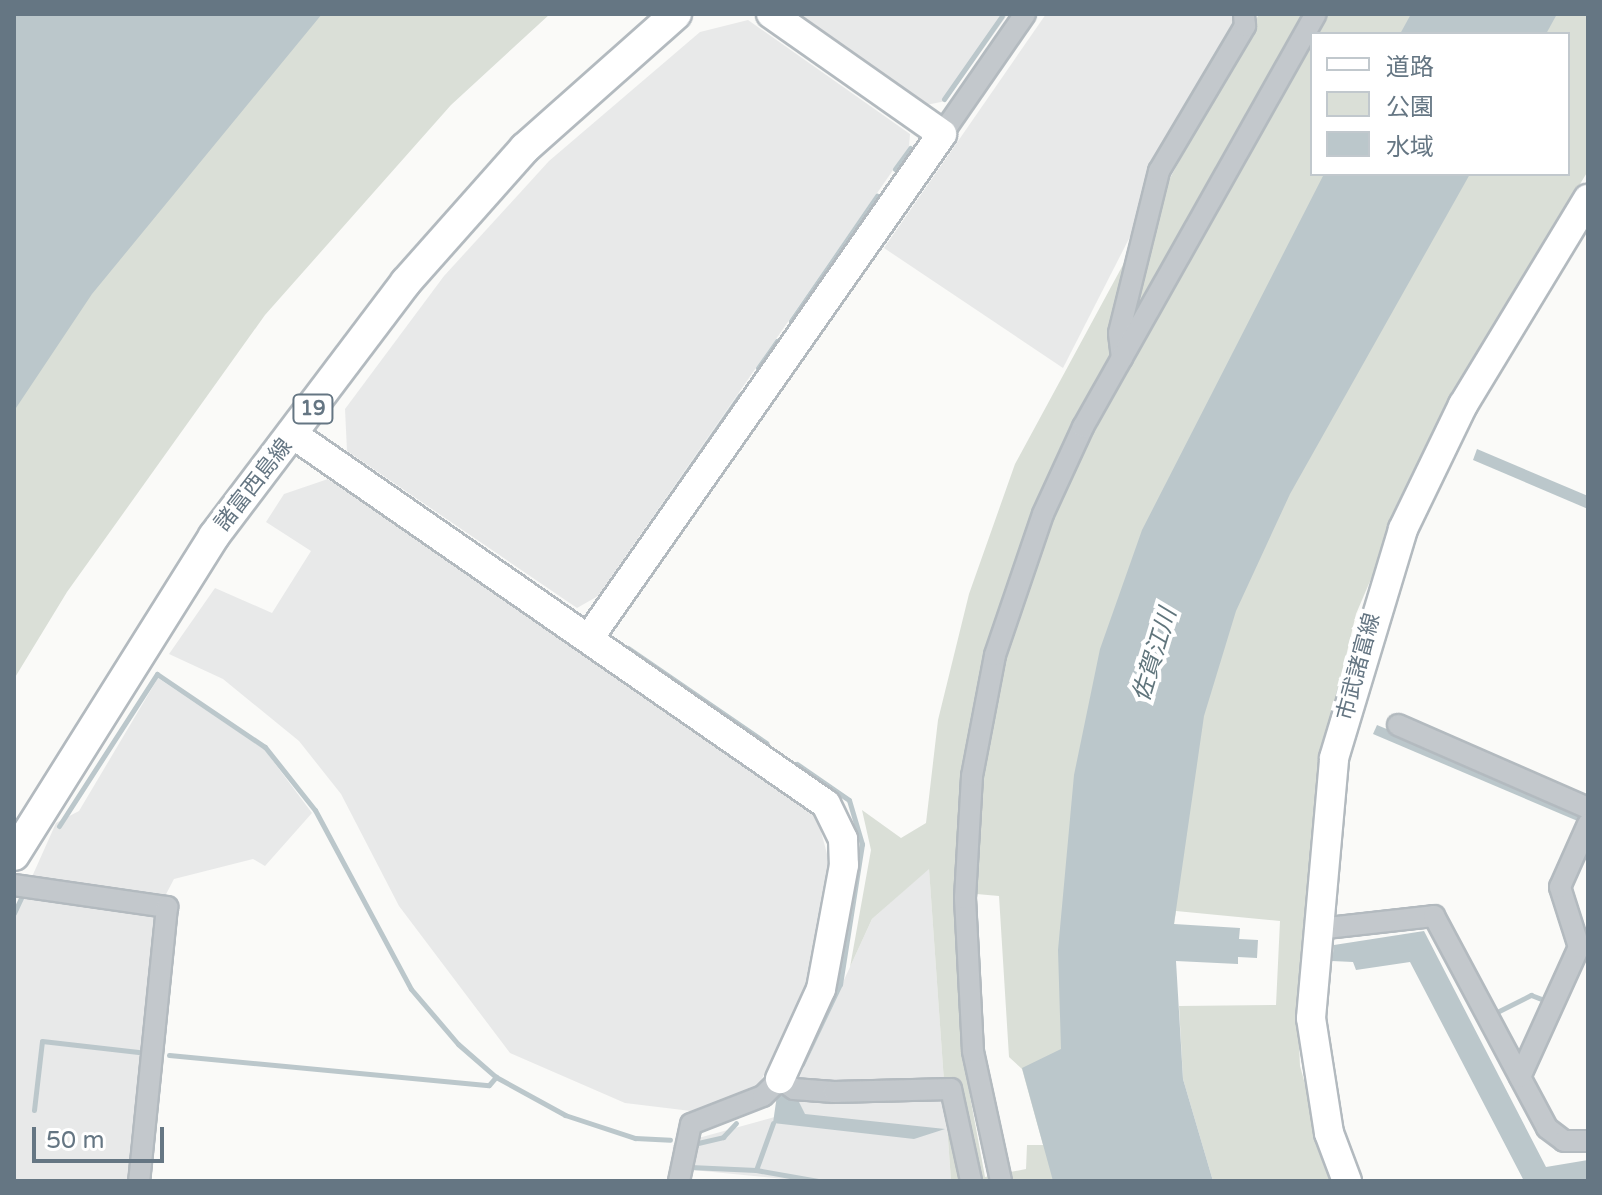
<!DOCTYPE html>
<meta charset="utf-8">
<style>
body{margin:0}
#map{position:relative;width:1602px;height:1195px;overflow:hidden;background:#fafaf8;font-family:"Varela Round","Noto Sans JP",sans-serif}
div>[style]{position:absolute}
.built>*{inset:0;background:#e8e9e9}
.green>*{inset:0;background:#dadfd7}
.water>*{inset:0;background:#bbc7cb}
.stream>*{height:5px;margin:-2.5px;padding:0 2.5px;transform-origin:2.5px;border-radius:2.5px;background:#bbc7cb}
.roads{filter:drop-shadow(2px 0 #b3babf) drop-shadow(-2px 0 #b3babf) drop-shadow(0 2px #b3babf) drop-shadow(0 -2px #b3babf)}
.street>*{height:20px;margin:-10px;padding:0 10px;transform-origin:10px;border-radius:10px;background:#c3c8cc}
.secondary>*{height:28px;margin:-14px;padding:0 14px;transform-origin:14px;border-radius:14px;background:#fff}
.primary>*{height:30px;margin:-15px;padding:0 15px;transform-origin:15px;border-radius:15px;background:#fff}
span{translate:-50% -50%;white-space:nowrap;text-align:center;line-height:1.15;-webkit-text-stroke:8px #fff;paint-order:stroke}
.shield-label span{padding:2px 6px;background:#fff;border:2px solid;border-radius:6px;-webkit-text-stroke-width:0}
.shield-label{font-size:20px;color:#657683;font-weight:700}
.street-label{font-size:22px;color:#657683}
.water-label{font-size:24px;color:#60757c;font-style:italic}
.frame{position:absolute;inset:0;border:16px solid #657683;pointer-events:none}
.legend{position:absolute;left:1310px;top:32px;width:260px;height:144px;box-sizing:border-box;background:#fff;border:2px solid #c1c8cd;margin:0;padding:10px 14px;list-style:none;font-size:24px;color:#657683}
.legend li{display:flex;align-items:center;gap:16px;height:40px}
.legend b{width:40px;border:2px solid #c1c8cd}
.scale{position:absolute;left:32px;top:1127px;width:132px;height:36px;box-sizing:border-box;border:4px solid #657683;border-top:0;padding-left:10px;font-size:24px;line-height:28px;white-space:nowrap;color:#657683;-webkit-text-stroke:6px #fff;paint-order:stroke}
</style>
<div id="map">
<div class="built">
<div style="clip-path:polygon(793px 14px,1008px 14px,946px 101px,926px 105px)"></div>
<div style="clip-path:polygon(1046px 14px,1236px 14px,1237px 27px,1063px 368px,884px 248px)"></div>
<div style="clip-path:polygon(748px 20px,910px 134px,909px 147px,598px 596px,577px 608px,347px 451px,345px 409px,444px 276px,549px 161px,700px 32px)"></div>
<div style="clip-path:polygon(328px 479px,815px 809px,831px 869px,812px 983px,757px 1088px,691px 1111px,625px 1103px,510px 1053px,399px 906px,341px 794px,299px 741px,223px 679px,169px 654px,215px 588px,272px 613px,311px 551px,266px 522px,284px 494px)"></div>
<div style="clip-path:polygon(158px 678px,264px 749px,312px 813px,265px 866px,253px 859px,174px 879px,164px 898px,133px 1181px,14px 1181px,14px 917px,56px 823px,79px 811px)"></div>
<div style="clip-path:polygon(929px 868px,951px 1181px,804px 1181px,672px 1168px,673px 1145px,782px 1115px,872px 919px)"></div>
</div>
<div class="green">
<div style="clip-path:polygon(311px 14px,550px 14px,451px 105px,265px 315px,67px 592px,14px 679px,14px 356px)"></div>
<div style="clip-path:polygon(evenodd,1259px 14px,1432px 14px,1421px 34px,1312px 34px,1312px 174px,1343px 174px,1075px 1181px,951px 1181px,929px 869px,872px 919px,850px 967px,871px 850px,862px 810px,901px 838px,926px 823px,938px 720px,969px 594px,1015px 464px,1259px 14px,954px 892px,999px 896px,1009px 1057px,1022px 1069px,1043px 1145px,1027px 1145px,1026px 1169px,985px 1177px,961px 1047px,954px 892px)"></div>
<div style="clip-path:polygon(1538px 14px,1588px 14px,1588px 171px,1447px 401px,1356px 614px,1317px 779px,1297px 996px,1300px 1066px,1332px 1181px,1213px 1181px,1183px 1079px,1179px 1006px,1276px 1005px,1280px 921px,1176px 911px,1174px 925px,1180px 723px,1229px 556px,1447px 174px,1568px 174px,1568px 34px,1527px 34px)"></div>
</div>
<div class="water">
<div style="clip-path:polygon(14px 14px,322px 14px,92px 294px,14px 411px)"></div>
<div style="clip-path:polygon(1411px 14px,1557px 14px,1546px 34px,1400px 34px)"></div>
<div style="clip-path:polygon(1324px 174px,1470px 174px,1290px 494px,1236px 611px,1204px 716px,1174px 924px,1240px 928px,1239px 939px,1258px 940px,1257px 958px,1238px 957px,1238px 964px,1176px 961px,1183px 1079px,1213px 1181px,1053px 1181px,1022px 1068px,1061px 1049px,1058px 950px,1074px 775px,1100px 649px,1142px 530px)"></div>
<div style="clip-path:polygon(1477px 449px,1588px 496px,1588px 509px,1473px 460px)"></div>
<div style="clip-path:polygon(1377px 725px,1588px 813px,1587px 825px,1373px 734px)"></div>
<div style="clip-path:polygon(1424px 931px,1546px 1167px,1588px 1160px,1588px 1181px,1524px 1181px,1410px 962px,1356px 970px,1353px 962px,1332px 961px,1334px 945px)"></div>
<div style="clip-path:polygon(777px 1095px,797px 1098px,805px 1114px,945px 1129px,914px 1139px,773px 1123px)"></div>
</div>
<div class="stream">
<div style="left:944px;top:99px;width:101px;rotate:-55.1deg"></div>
<div style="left:895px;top:169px;width:26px;rotate:-54deg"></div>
<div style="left:791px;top:321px;width:152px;rotate:-55.5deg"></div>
<div style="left:758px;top:368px;width:33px;rotate:-55deg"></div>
<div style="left:650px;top:525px;width:158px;rotate:-55.3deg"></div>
<div style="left:628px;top:648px;width:168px;rotate:34.5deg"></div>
<div style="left:797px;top:764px;width:63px;rotate:34.7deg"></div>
<div style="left:849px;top:800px;width:46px;rotate:73.5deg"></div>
<div style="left:862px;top:844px;width:142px;rotate:98.9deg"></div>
<div style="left:840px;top:984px;width:89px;rotate:115.4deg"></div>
<div style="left:59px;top:826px;width:181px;rotate:-57.2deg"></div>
<div style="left:157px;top:674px;width:130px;rotate:34.1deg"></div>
<div style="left:265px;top:747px;width:80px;rotate:51.6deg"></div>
<div style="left:315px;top:810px;width:203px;rotate:61.8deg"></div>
<div style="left:411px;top:989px;width:72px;rotate:49.5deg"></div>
<div style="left:458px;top:1044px;width:50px;rotate:41deg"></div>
<div style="left:496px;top:1077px;width:79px;rotate:28.8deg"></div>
<div style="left:565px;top:1115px;width:74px;rotate:18.2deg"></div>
<div style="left:635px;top:1138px;width:35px;rotate:3deg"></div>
<div style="left:14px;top:913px;width:19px;rotate:-65deg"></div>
<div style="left:1491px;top:1015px;width:45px;rotate:-26.6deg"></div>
<div style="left:1531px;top:995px;width:17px;rotate:21deg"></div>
<div style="left:169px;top:1055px;width:321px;rotate:5.4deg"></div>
<div style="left:489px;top:1085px;width:11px;rotate:-49deg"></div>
<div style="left:34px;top:1110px;width:69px;rotate:-83.4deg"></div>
<div style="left:42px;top:1041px;width:97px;rotate:6.5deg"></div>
<div style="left:698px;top:1143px;width:26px;rotate:-13deg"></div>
<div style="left:723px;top:1137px;width:19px;rotate:-47deg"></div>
<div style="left:690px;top:1167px;width:66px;rotate:2.6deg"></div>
<div style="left:756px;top:1170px;width:50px;rotate:-70.1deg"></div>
<div style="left:756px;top:1170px;width:63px;rotate:10.1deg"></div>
</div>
<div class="roads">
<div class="street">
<div style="left:942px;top:134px;width:146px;rotate:-55.3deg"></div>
<div style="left:1122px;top:358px;width:25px;rotate:-97deg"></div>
<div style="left:1119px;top:333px;width:167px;rotate:-76.1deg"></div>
<div style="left:1159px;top:171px;width:169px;rotate:-59.3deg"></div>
<div style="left:1245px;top:26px;width:12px;rotate:-95deg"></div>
<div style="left:1398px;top:725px;width:207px;rotate:23.6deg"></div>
<div style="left:14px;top:885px;width:155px;rotate:8.2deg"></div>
<div style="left:167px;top:907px;width:275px;rotate:95.8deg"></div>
<div style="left:1318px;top:929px;width:117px;rotate:-6.4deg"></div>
<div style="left:1434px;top:916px;width:240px;rotate:61.9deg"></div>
<div style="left:1547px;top:1128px;width:21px;rotate:37deg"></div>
<div style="left:1564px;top:1141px;width:24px"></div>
<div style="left:1520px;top:1077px;width:143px;rotate:-65.6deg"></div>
<div style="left:1579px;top:947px;width:63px;rotate:-107.6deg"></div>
<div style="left:1560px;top:887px;width:69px;rotate:-66deg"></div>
<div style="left:679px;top:1181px;width:58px;rotate:-78.1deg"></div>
<div style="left:691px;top:1124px;width:77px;rotate:-21.3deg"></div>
<div style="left:763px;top:1096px;width:24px;rotate:-45deg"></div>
<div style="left:780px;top:1079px;width:17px;rotate:36deg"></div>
<div style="left:794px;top:1089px;width:40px;rotate:4.3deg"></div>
<div style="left:834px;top:1092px;width:117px;rotate:-1.5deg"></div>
<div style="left:951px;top:1089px;width:94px;rotate:77.7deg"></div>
<div style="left:1001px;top:1181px;width:133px;rotate:-102.2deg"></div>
<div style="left:973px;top:1051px;width:153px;rotate:-93deg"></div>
<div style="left:965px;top:898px;width:122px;rotate:-86.7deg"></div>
<div style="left:972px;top:776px;width:123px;rotate:-79.2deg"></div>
<div style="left:995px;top:655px;width:149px;rotate:-71.2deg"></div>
<div style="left:1043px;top:514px;width:96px;rotate:-65.3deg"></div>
<div style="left:1083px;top:427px;width:474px;rotate:-60.6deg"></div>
</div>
<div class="secondary">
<div style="left:294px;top:435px;width:647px;rotate:34.75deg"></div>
<div style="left:826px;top:804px;width:39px;rotate:64deg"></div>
<div style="left:843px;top:839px;width:26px;rotate:88deg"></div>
<div style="left:844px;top:865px;width:126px;rotate:100.5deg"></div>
<div style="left:821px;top:989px;width:99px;rotate:114.5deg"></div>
<div style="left:589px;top:638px;width:615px;rotate:-54.99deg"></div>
<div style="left:942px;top:134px;width:209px;rotate:-144.9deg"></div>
<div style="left:1347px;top:1181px;width:51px;rotate:-110.6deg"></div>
<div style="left:1329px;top:1133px;width:116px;rotate:-98.9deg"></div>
<div style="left:1311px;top:1018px;width:261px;rotate:-84.9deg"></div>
<div style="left:1334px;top:758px;width:239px;rotate:-73.2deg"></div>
<div style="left:1403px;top:529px;width:138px;rotate:-64.2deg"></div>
<div style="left:1463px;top:405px;width:241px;rotate:-58.8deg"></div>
</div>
<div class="primary">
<div style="left:14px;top:855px;width:377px;rotate:-57.9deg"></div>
<div style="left:214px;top:536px;width:318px;rotate:-52.9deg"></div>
<div style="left:406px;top:282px;width:179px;rotate:-48.4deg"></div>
<div style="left:525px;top:148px;width:202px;rotate:-41.6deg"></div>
</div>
</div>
<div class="shield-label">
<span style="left:313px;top:409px">19</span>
</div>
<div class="street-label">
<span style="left:254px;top:485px;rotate:-52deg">諸富西島線</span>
<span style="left:1359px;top:667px;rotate:-75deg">市武諸富線</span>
</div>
<div class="water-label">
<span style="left:1155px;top:655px;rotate:-73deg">佐賀江川</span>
</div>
<div class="frame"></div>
<ul class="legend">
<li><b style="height:10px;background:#fff"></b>道路</li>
<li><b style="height:22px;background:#dadfd7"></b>公園</li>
<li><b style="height:22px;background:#bbc7cb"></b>水域</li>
</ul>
<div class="scale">50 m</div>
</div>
